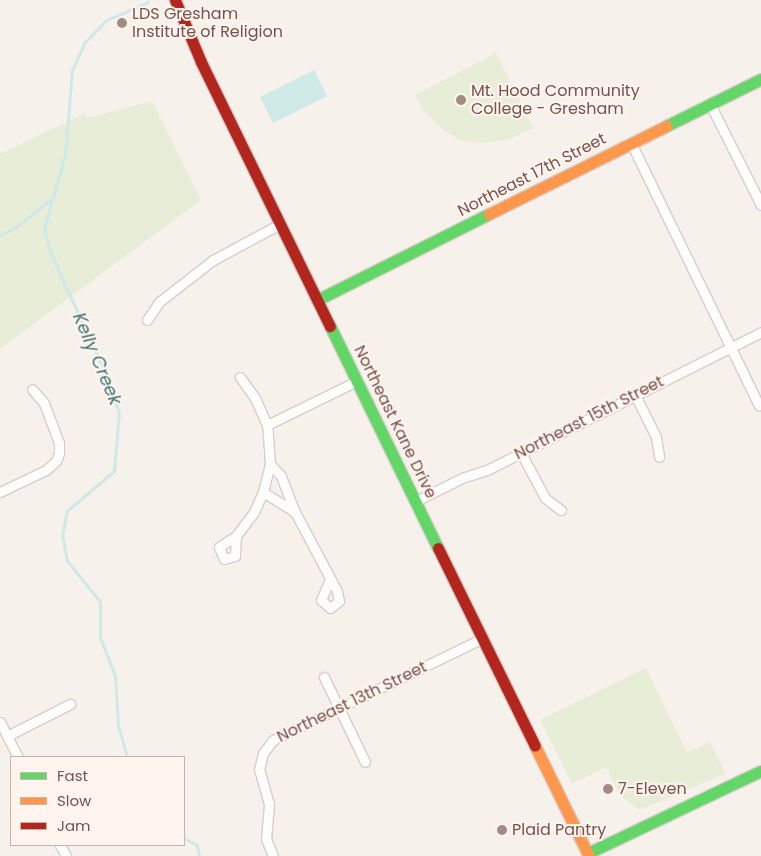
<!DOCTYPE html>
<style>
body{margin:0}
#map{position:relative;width:761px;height:856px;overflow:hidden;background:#f7f1ec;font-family:Poppins,sans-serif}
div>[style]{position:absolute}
.green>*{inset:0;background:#e8edd7}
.water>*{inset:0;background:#cee9e6}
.stream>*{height:2.5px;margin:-1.25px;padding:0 1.25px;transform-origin:1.25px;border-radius:1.25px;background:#cee9e6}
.roads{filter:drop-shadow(1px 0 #d6cdc9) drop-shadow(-1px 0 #d6cdc9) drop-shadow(0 1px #d6cdc9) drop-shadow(0 -1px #d6cdc9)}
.street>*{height:9px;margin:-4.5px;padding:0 4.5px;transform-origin:4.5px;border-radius:4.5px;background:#fefdfc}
.fast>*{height:11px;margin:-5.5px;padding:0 5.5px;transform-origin:5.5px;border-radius:5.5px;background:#63d668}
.slow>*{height:11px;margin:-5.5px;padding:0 5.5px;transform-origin:5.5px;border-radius:5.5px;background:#ff974d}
.jam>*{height:11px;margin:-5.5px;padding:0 5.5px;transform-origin:5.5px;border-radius:5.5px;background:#b3261e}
.dots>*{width:14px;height:14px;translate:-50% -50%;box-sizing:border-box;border:2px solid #fff5ee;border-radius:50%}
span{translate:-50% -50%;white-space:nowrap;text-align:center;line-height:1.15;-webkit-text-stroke:4px #fff5ee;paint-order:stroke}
.poi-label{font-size:16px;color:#77524c}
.left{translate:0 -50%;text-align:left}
.street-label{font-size:16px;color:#77524c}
.water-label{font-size:18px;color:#3c7472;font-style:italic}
.legend{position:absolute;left:10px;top:756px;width:175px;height:90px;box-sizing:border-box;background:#fff5ee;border:1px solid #c9b4ad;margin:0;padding:6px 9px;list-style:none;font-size:15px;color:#77524c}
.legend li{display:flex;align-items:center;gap:10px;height:25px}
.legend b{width:25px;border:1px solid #c9b4ad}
</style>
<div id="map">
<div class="green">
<div style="clip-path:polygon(496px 53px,533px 128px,508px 140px,484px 143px,462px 141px,443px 130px,423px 110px,415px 95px)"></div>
<div style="clip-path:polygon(152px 101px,201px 200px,0 349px,0 154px,85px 113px,87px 118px)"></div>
<div style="clip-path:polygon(646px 668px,687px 752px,710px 742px,725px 774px,639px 810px,620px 795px,606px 767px,572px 784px,540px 720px)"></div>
</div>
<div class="water">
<div style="clip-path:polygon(314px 70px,327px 96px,273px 123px,260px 97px)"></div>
</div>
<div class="stream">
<div style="left:0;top:235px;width:20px;rotate:-27deg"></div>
<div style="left:18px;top:226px;width:41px;rotate:-39.1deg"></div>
<div style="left:127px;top:757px;width:32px;rotate:-106deg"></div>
<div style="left:118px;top:726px;width:50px;rotate:-93.4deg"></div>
<div style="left:115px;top:676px;width:41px;rotate:-111.5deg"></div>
<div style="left:100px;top:638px;width:36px;rotate:-90deg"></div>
<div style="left:100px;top:602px;width:53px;rotate:-128.8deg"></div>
<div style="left:67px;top:561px;width:25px;rotate:-101deg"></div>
<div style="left:62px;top:536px;width:25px;rotate:-79deg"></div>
<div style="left:67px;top:511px;width:62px;rotate:-40.4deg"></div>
<div style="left:114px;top:471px;width:58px;rotate:-85.1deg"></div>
<div style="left:119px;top:413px;width:52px;rotate:-110.2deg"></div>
<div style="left:101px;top:364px;width:123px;rotate:-114.5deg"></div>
<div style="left:50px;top:252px;width:24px;rotate:-105deg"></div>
<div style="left:44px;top:229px;width:77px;rotate:-74.2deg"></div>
<div style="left:65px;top:155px;width:85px;rotate:-85.3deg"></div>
<div style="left:72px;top:70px;width:31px;rotate:-65deg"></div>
<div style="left:85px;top:42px;width:29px;rotate:-46deg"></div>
<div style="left:105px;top:21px;width:47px;rotate:-23.8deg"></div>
<div style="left:184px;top:838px;width:15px;rotate:28deg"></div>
<div style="left:197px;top:845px;width:11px;rotate:75deg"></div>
</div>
<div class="roads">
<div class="street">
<div style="left:710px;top:104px;width:113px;rotate:63.2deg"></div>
<div style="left:631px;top:143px;width:292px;rotate:64deg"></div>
<div style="left:147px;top:320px;width:22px;rotate:-56deg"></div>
<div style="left:159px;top:302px;width:68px;rotate:-37.9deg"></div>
<div style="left:213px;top:260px;width:76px;rotate:-28.2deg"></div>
<div style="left:635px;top:395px;width:47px;rotate:63.4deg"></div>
<div style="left:656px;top:437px;width:20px;rotate:81deg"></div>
<div style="left:267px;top:425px;width:100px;rotate:-26.1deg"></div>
<div style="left:521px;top:453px;width:51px;rotate:61.9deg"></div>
<div style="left:545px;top:498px;width:20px;rotate:37deg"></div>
<div style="left:270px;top:464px;width:16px;rotate:47deg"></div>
<div style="left:281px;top:476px;width:39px;rotate:69deg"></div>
<div style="left:295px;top:512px;width:89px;rotate:62deg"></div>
<div style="left:337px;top:591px;width:10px;rotate:79deg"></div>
<div style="left:339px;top:601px;width:11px;rotate:142deg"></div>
<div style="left:330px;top:608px;width:12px;rotate:-138deg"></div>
<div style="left:321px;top:600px;width:21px;rotate:-67deg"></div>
<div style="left:0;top:492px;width:51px;rotate:-25.6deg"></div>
<div style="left:46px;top:470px;width:13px;rotate:-42deg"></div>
<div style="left:56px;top:461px;width:9px;rotate:-69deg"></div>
<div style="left:59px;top:453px;width:10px;rotate:-90deg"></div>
<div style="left:59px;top:443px;width:43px;rotate:-110.6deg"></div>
<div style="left:44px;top:403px;width:18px;rotate:-131deg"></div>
<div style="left:263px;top:492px;width:38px;rotate:32deg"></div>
<div style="left:416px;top:501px;width:51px;rotate:-26.6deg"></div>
<div style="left:462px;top:478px;width:28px;rotate:-18deg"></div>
<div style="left:489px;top:469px;width:305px;rotate:-26.7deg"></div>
<div style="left:236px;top:536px;width:20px;rotate:93deg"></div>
<div style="left:235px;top:556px;width:11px;rotate:165deg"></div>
<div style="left:224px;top:559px;width:13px;rotate:-113deg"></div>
<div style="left:219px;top:547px;width:20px;rotate:-33deg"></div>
<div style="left:236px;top:536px;width:30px;rotate:-53deg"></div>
<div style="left:254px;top:512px;width:22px;rotate:-66deg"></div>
<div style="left:263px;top:492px;width:29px;rotate:-76deg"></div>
<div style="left:270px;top:464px;width:39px;rotate:-94deg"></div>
<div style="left:267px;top:425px;width:30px;rotate:-114deg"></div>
<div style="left:255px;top:398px;width:26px;rotate:-126deg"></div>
<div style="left:324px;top:677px;width:94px;rotate:64.2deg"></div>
<div style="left:0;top:722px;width:39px;rotate:63deg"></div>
<div style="left:7px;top:736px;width:71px;rotate:-26.9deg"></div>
<div style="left:60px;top:845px;width:13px;rotate:61deg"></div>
<div style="left:273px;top:856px;width:18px;rotate:-112deg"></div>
<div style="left:266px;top:839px;width:35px;rotate:-85deg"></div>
<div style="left:269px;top:804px;width:35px;rotate:-106deg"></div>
<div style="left:259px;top:770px;width:17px;rotate:-77deg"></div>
<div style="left:263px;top:753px;width:16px;rotate:-52deg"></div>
<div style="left:273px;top:740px;width:233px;rotate:-25.9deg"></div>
</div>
<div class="fast">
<div style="left:666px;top:126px;width:106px;rotate:-26.3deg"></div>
<div style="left:317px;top:300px;width:192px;rotate:-26.6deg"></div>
<div style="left:330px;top:326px;width:247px;rotate:64.1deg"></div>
<div style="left:588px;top:853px;width:191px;rotate:-25.4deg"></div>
</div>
<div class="slow">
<div style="left:489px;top:214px;width:198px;rotate:-26.4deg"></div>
<div style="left:535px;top:746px;width:123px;rotate:63.9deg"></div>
</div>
<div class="jam">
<div style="left:175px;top:0;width:67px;rotate:67.2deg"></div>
<div style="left:201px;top:62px;width:294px;rotate:64deg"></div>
<div style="left:438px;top:548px;width:220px;rotate:63.9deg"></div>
</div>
</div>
<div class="dots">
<div style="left:122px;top:23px;background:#a48a84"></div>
<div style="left:461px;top:100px;background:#a48a84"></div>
<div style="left:608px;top:789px;background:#a48a84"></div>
<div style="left:502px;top:830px;background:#a48a84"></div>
</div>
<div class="poi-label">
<span class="left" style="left:132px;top:23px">LDS Gresham<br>Institute of Religion</span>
<span class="left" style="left:471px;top:100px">Mt. Hood Community<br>College - Gresham</span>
<span class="left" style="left:618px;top:789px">7-Eleven</span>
<span class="left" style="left:512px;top:830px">Plaid Pantry</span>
</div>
<div class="street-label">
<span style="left:532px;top:175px;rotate:-27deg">Northeast 17th Street</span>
<span style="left:589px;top:418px;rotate:-27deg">Northeast 15th Street</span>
<span style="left:395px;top:422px;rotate:64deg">Northeast Kane Drive</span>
<span style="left:352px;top:702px;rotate:-26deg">Northeast 13th Street</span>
</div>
<div class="water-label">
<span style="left:97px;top:359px;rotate:67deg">Kelly Creek</span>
</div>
<ul class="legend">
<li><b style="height:6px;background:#63d668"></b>Fast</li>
<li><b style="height:6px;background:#ff974d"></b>Slow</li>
<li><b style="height:6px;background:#b3261e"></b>Jam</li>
</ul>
</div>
